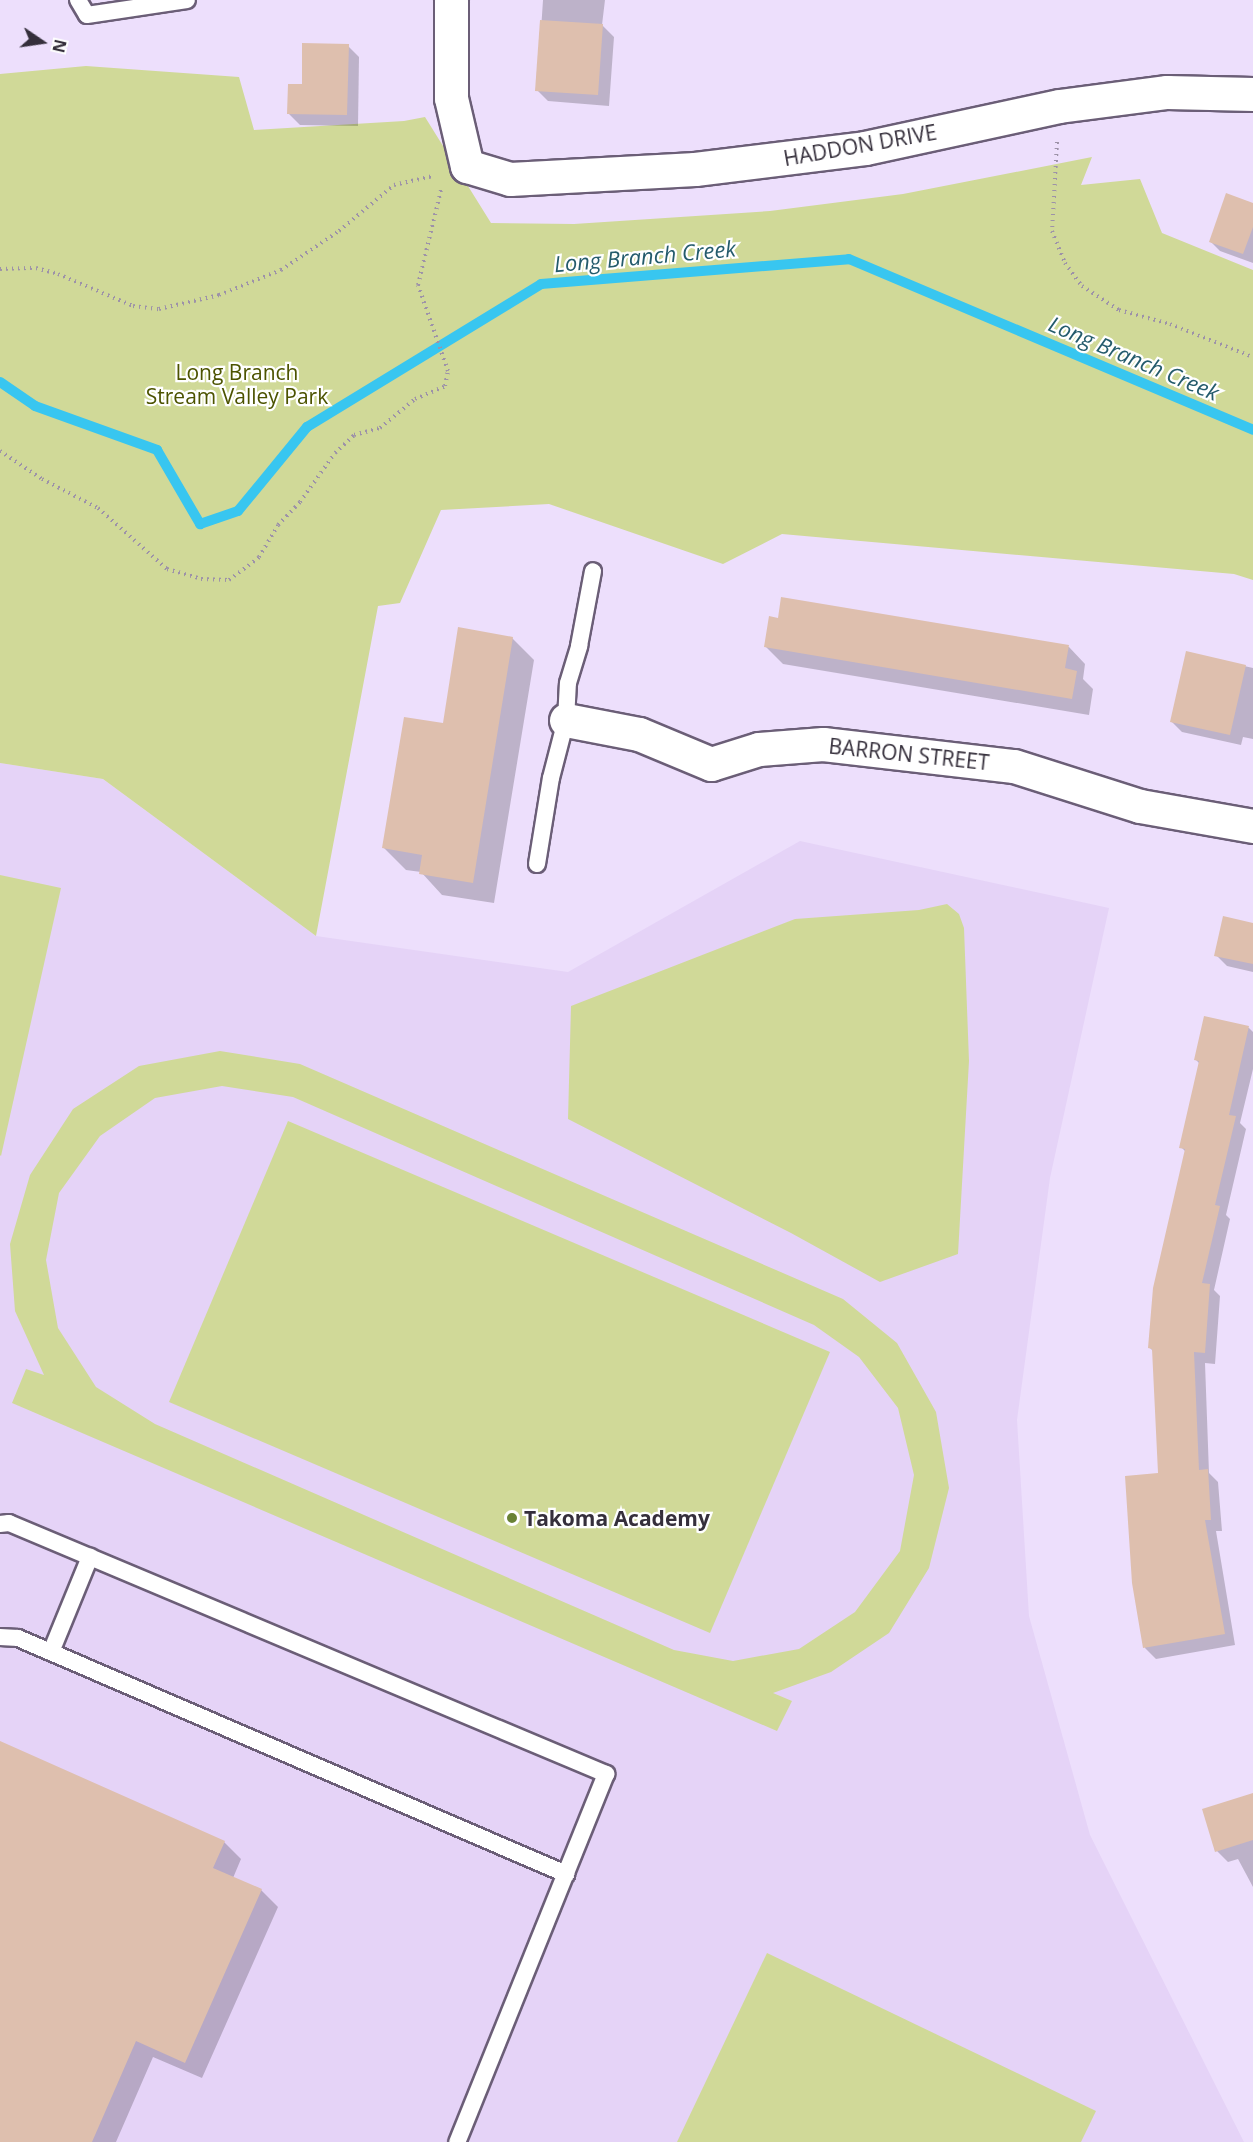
<!DOCTYPE html>
<style>
body{margin:0}
#map{position:relative;width:1253px;height:2142px;overflow:hidden;background:#eddffc;font-family:"Open Sans",sans-serif}
div>[style]{position:absolute}
.built>*{inset:0;background:#e5d3f7}
.green>*{inset:0;background:#d0d998}
.shadow>*{inset:0;background:#0003}
.stream>*{height:10px;margin:-5px;padding:0 5px;transform-origin:5px;border-radius:5px;background:#38c6f0}
.building>*{inset:0;background:#debfae}
.path>*{height:4px;margin-top:-2px;transform-origin:0;background:repeating-linear-gradient(90deg,#9d92a8 0 1.5px,transparent 0 6px)}
.roads{filter:drop-shadow(2px 0 #6b5e77) drop-shadow(-2px 0 #6b5e77) drop-shadow(0 2px #6b5e77) drop-shadow(0 -2px #6b5e77)}
.lane>*{height:16px;margin:-8px;padding:0 8px;transform-origin:8px;border-radius:8px;background:#fff}
.street>*{height:33px;margin:-16.5px;padding:0 16.5px;transform-origin:16.5px;border-radius:16.5px;background:#fff}
.dots>*{width:16px;height:16px;translate:-50% -50%;box-sizing:border-box;border:3px solid #fff;border-radius:50%}
span{translate:-50% -50%;white-space:nowrap;text-align:center;line-height:1.15;-webkit-text-stroke:4.5px #fff;paint-order:stroke}
.street-label{font-size:21px;color:#352f3b}
.park-label{font-size:21px;color:#4c5300}
.poi-label{font-size:21px;color:#352f3b;font-weight:700}
.left{translate:0 -50%;text-align:left}
.water-label{font-size:22px;color:#245b6c;font-style:italic}
.north{position:absolute;left:12px;top:12px;width:60px;height:60px;-webkit-text-stroke:4px #fff;paint-order:stroke;rotate:103deg;font-size:16px;font-weight:700;line-height:24px;text-align:center;color:#352f3b}
.north::after{content:'';display:block;margin:auto;width:21px;height:27px;background:#352f3b;clip-path:polygon(50% 0,100% 100%,50% 72%,0 100%)}
</style>
<div id="map">
<div class="built">
<div style="clip-path:polygon(0 763px,103px 779px,316px 936px,568px 972px,800px 841px,1109px 908px,1050px 1178px,1017px 1420px,1029px 1616px,1090px 1835px,1244px 2142px,0 2142px)"></div>
</div>
<div class="green">
<div style="clip-path:polygon(86px 66px,239px 77px,254px 130px,404px 121px,425px 117px,491px 223px,574px 224px,770px 211px,903px 194px,1092px 157px,1081px 185px,1140px 179px,1162px 233px,1253px 270px,1253px 580px,1234px 574px,782px 534px,723px 564px,549px 504px,441px 510px,400px 603px,378px 606px,316px 936px,103px 779px,0 763px,0 74px)"></div>
<div style="clip-path:polygon(0 875px,61px 888px,1px 1156px,0 1155px)"></div>
<div style="clip-path:polygon(947px 904px,959px 914px,964px 928px,969px 1061px,958px 1254px,880px 1282px,791px 1233px,568px 1119px,571px 1006px,795px 919px,919px 910px)"></div>
<div style="clip-path:polygon(evenodd,220px 1051px,300px 1064px,843px 1299px,897px 1343px,936px 1412px,949px 1488px,929px 1568px,889px 1633px,831px 1672px,773px 1693px,792px 1701px,777px 1731px,12px 1403px,26px 1369px,44px 1375px,15px 1311px,10px 1244px,30px 1175px,73px 1109px,139px 1066px,220px 1051px,222px 1086px,293px 1097px,814px 1325px,859px 1357px,898px 1408px,914px 1475px,900px 1551px,855px 1612px,799px 1649px,733px 1661px,674px 1650px,155px 1424px,96px 1387px,58px 1328px,46px 1260px,59px 1193px,100px 1136px,155px 1098px,222px 1086px)"></div>
<div style="clip-path:polygon(288px 1121px,830px 1352px,710px 1633px,169px 1402px)"></div>
<div style="clip-path:polygon(767px 1953px,1096px 2111px,1081px 2142px,677px 2142px)"></div>
</div>
<div class="shadow">
<div style="clip-path:polygon(543px 0,605px 0,602px 25px,614px 37px,609px 106px,548px 101px,537px 90px)"></div>
<div style="clip-path:polygon(348px 46px,359px 57px,358px 126px,300px 125px,289px 114px,303px 86px)"></div>
<div style="clip-path:polygon(1253px 204px,1253px 263px,1220px 251px,1210px 241px)"></div>
<div style="clip-path:polygon(783px 599px,1069px 647px,1085px 664px,1083px 679px,1093px 689px,1089px 715px,783px 664px,766px 647px,779px 620px)"></div>
<div style="clip-path:polygon(512px 638px,534px 660px,494px 903px,442px 895px,421px 872px,406px 870px,384px 848px,444px 725px)"></div>
<div style="clip-path:polygon(1187px 653px,1253px 668px,1253px 739px,1243px 737px,1241px 745px,1182px 732px,1171px 721px)"></div>
<div style="clip-path:polygon(1253px 925px,1253px 972px,1227px 966px,1216px 955px)"></div>
<div style="clip-path:polygon(1205px 1018px,1249px 1028px,1253px 1032px,1253px 1069px,1240px 1123px,1246px 1129px,1226px 1215px,1230px 1219px,1214px 1290px,1220px 1296px,1215px 1364px,1205px 1363px,1209px 1473px,1218px 1482px,1222px 1531px,1216px 1531px,1235px 1645px,1156px 1659px,1145px 1648px,1160px 1475px,1154px 1352px,1150px 1348px,1186px 1152px,1181px 1147px,1200px 1064px,1196px 1060px)"></div>
<div style="clip-path:polygon(0 1757px,224px 1842px,241px 1859px,233px 1878px,261px 1890px,278px 1907px,202px 2078px,153px 2057px,116px 2142px,0 2142px)"></div>
<div style="clip-path:polygon(1253px 1794px,1253px 1887px,1238px 1859px,1228px 1862px,1217px 1851px)"></div>
</div>
<div class="stream">
<div style="left:0;top:382px;width:42px;rotate:34.4deg"></div>
<div style="left:35px;top:406px;width:130px;rotate:19.8deg"></div>
<div style="left:157px;top:450px;width:86px;rotate:59.8deg"></div>
<div style="left:200px;top:524px;width:40px;rotate:-18.9deg"></div>
<div style="left:238px;top:511px;width:109px;rotate:-50.6deg"></div>
<div style="left:307px;top:427px;width:274px;rotate:-31.4deg"></div>
<div style="left:541px;top:284px;width:309px;rotate:-4.6deg"></div>
<div style="left:849px;top:259px;width:439px;rotate:22.9deg"></div>
</div>
<div class="building">
<div style="clip-path:polygon(540px 20px,603px 24px,598px 95px,535px 91px)"></div>
<div style="clip-path:polygon(302px 43px,349px 44px,347px 115px,287px 114px,288px 84px,302px 84px)"></div>
<div style="clip-path:polygon(1226px 193px,1253px 203px,1253px 227px,1243px 254px,1209px 242px)"></div>
<div style="clip-path:polygon(781px 597px,1069px 645px,1065px 668px,1077px 671px,1072px 699px,764px 647px,769px 616px,778px 618px)"></div>
<div style="clip-path:polygon(458px 627px,513px 637px,473px 883px,419px 874px,422px 855px,382px 848px,404px 717px,443px 723px)"></div>
<div style="clip-path:polygon(1186px 651px,1246px 665px,1230px 735px,1170px 722px)"></div>
<div style="clip-path:polygon(1223px 916px,1253px 923px,1253px 964px,1214px 956px)"></div>
<div style="clip-path:polygon(1204px 1016px,1249px 1026px,1229px 1115px,1236px 1116px,1215px 1205px,1220px 1206px,1202px 1283px,1210px 1284px,1205px 1353px,1194px 1352px,1199px 1470px,1208px 1469px,1211px 1520px,1205px 1520px,1225px 1634px,1143px 1648px,1132px 1583px,1125px 1476px,1158px 1473px,1152px 1349px,1148px 1348px,1153px 1288px,1185px 1149px,1179px 1148px,1199px 1061px,1194px 1060px)"></div>
<div style="clip-path:polygon(0 1741px,225px 1841px,213px 1868px,262px 1889px,185px 2063px,136px 2041px,92px 2142px,0 2142px)"></div>
<div style="clip-path:polygon(1253px 1793px,1253px 1840px,1215px 1852px,1202px 1809px)"></div>
</div>
<div class="path">
<div style="left:1057px;top:142px;width:89px;rotate:93.2deg"></div>
<div style="left:1052px;top:231px;width:35px;rotate:68deg"></div>
<div style="left:1065px;top:263px;width:29px;rotate:54deg"></div>
<div style="left:1082px;top:286px;width:44px;rotate:33deg"></div>
<div style="left:1119px;top:310px;width:53px;rotate:15.4deg"></div>
<div style="left:1170px;top:324px;width:89px;rotate:21.7deg"></div>
<div style="left:0;top:269px;width:36px;rotate:-2deg"></div>
<div style="left:36px;top:268px;width:23px;rotate:15deg"></div>
<div style="left:58px;top:274px;width:82px;rotate:23.1deg"></div>
<div style="left:133px;top:306px;width:26px;rotate:7deg"></div>
<div style="left:159px;top:309px;width:62px;rotate:-13.1deg"></div>
<div style="left:219px;top:295px;width:67px;rotate:-22deg"></div>
<div style="left:281px;top:270px;width:70px;rotate:-33.9deg"></div>
<div style="left:339px;top:231px;width:72px;rotate:-39.9deg"></div>
<div style="left:394px;top:185px;width:40px;rotate:-13deg"></div>
<div style="left:0;top:451px;width:50px;rotate:33.7deg"></div>
<div style="left:42px;top:479px;width:63px;rotate:27.4deg"></div>
<div style="left:98px;top:508px;width:92px;rotate:41.5deg"></div>
<div style="left:167px;top:569px;width:35px;rotate:16deg"></div>
<div style="left:201px;top:579px;width:28px;rotate:2deg"></div>
<div style="left:229px;top:580px;width:38px;rotate:-37deg"></div>
<div style="left:259px;top:557px;width:37px;rotate:-59deg"></div>
<div style="left:278px;top:525px;width:32px;rotate:-46deg"></div>
<div style="left:300px;top:502px;width:60px;rotate:-54.5deg"></div>
<div style="left:335px;top:453px;width:26px;rotate:-43deg"></div>
<div style="left:354px;top:435px;width:27px;rotate:-15deg"></div>
<div style="left:380px;top:428px;width:45px;rotate:-39.6deg"></div>
<div style="left:415px;top:399px;width:33px;rotate:-23deg"></div>
<div style="left:445px;top:386px;width:15px;rotate:-79deg"></div>
<div style="left:448px;top:371px;width:91px;rotate:-109.2deg"></div>
<div style="left:418px;top:285px;width:98px;rotate:-76.4deg"></div>
</div>
<div class="roads">
<div class="lane">
<div style="left:78px;top:0;width:17px;rotate:59deg"></div>
<div style="left:87px;top:15px;width:101px;rotate:-8.5deg"></div>
<div style="left:537px;top:864px;width:87px;rotate:-80.8deg"></div>
<div style="left:551px;top:778px;width:60px;rotate:-75.5deg"></div>
<div style="left:566px;top:720px;width:37px;rotate:-87deg"></div>
<div style="left:568px;top:683px;width:39px;rotate:-73deg"></div>
<div style="left:579px;top:646px;width:76px;rotate:-79.4deg"></div>
<div style="left:0;top:1524px;width:9px;rotate:-6deg"></div>
<div style="left:9px;top:1523px;width:648px;rotate:22.8deg"></div>
<div style="left:606px;top:1774px;width:397px;rotate:112deg"></div>
<div style="left:0;top:1637px;width:18px;rotate:3deg"></div>
<div style="left:18px;top:1638px;width:597px;rotate:23.3deg"></div>
<div style="left:51px;top:1652px;width:103px;rotate:-67.7deg"></div>
</div>
<div class="street">
<div style="left:451px;top:0;width:98px;rotate:90deg"></div>
<div style="left:451px;top:98px;width:70px;rotate:76.8deg"></div>
<div style="left:467px;top:166px;width:45px;rotate:16.8deg"></div>
<div style="left:510px;top:179px;width:185px;rotate:-3.1deg"></div>
<div style="left:695px;top:169px;width:171px;rotate:-7deg"></div>
<div style="left:865px;top:148px;width:198px;rotate:-12.2deg"></div>
<div style="left:1059px;top:106px;width:109px;rotate:-7.4deg"></div>
<div style="left:1167px;top:92px;width:86px;rotate:1.3deg"></div>
<div style="left:566px;top:720px;width:74px;rotate:10.9deg"></div>
<div style="left:639px;top:734px;width:78px;rotate:22.6deg"></div>
<div style="left:711px;top:764px;width:50px;rotate:-17.4deg"></div>
<div style="left:759px;top:749px;width:64px;rotate:-4.5deg"></div>
<div style="left:823px;top:744px;width:192px;rotate:6.6deg"></div>
<div style="left:1014px;top:766px;width:132px;rotate:17.6deg"></div>
<div style="left:1140px;top:806px;width:115px;rotate:10deg"></div>
</div>
</div>
<div class="dots">
<div style="left:512px;top:1518px;background:#698235"></div>
</div>
<div class="street-label">
<span style="left:860px;top:145px;rotate:-10deg">HADDON DRIVE</span>
<span style="left:909px;top:754px;rotate:6deg">BARRON STREET</span>
</div>
<div class="park-label">
<span style="left:237px;top:384px">Long Branch<br>Stream Valley Park</span>
</div>
<div class="poi-label">
<span class="left" style="left:524px;top:1518px">Takoma Academy</span>
</div>
<div class="water-label">
<span style="left:645px;top:256px;rotate:-5deg">Long Branch Creek</span>
<span style="left:1134px;top:358px;rotate:23deg">Long Branch Creek</span>
</div>
<div class="north">N</div>
</div>
